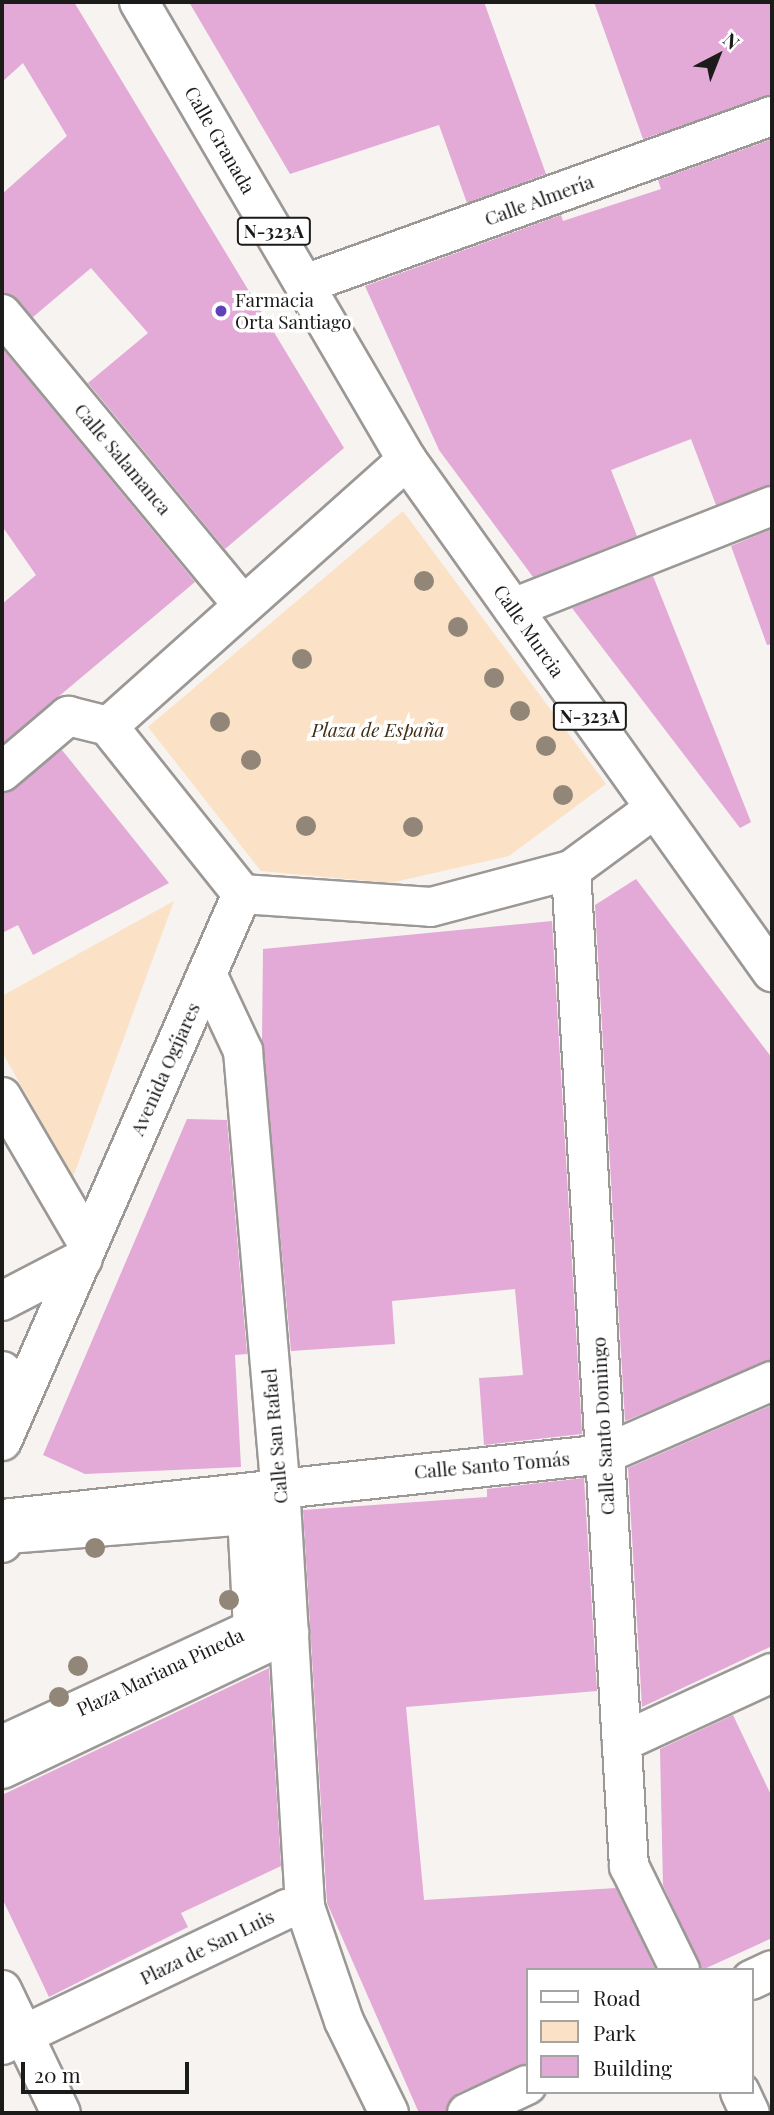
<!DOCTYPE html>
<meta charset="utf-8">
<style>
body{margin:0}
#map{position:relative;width:774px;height:2115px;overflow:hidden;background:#f6f3f0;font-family:"Playfair Display",serif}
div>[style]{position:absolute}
.green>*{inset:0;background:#fbe2c6}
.building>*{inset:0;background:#e3a9d7}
.roads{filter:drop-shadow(2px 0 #9b9896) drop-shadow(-2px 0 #9b9896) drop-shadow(0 2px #9b9896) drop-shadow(0 -2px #9b9896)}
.pedestrian>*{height:38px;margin:-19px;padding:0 19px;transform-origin:19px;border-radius:19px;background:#fff}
.minor>*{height:38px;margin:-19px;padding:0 19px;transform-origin:19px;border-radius:19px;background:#fff}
.tertiary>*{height:38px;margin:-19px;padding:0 19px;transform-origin:19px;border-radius:19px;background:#fff}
.primary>*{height:38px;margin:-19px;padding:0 19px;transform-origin:19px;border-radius:19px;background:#fff}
.trees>*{width:20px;height:20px;margin:-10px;border-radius:50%;background:#928678}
.dots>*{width:19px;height:19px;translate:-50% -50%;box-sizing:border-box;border:4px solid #fff;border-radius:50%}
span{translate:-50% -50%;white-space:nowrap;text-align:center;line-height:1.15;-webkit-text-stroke:7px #fff;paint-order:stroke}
.shield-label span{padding:2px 5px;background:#fff;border:2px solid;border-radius:5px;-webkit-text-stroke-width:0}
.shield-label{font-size:18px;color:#1b1b1a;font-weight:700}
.street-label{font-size:19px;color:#1b1b1a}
.poi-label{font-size:19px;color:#1b1b1a}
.left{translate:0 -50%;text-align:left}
.park-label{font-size:19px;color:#412d15;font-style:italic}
.frame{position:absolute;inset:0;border:4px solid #1b1b1a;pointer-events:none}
.legend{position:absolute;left:526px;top:1968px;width:228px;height:126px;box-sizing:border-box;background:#fff;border:2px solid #a4a4a3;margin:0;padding:9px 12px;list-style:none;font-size:21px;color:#1b1b1a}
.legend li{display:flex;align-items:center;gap:14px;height:35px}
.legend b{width:35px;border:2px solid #a4a4a3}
.north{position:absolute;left:683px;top:21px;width:70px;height:70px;-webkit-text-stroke:5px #fff;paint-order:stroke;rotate:42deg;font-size:19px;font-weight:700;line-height:28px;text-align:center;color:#1b1b1a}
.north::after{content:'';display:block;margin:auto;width:24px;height:32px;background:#1b1b1a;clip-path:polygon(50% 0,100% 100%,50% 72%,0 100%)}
.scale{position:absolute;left:21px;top:2062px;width:168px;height:32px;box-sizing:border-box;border:4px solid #1b1b1a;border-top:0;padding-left:9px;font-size:21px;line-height:24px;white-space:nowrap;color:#1b1b1a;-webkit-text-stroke:5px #fff;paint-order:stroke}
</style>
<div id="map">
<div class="green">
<div style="clip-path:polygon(403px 511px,606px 784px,509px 856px,390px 883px,261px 871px,148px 727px)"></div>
<div style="clip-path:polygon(174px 901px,73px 1177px,2px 1052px,2px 996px)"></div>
</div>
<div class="building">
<div style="clip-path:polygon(2px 2px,74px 2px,344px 448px,225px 549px,88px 383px,148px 333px,91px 268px,33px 317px,2px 293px,2px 194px,67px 136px,23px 63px,2px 82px)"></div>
<div style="clip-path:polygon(189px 2px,484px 2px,546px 174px,467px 203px,439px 125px,290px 174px)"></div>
<div style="clip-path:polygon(594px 2px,772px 2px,772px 95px,643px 139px)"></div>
<div style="clip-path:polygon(772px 139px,772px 485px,716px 505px,691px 439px,611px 470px,637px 536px,533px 577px,439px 450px,365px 286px,561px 215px,563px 221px,661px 189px,658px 180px)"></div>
<div style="clip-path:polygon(2px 348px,195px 582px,2px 744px,2px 604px,36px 575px,2px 526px)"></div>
<div style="clip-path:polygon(772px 529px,772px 644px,767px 645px,731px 546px)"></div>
<div style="clip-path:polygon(653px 576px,751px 822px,740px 828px,572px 608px)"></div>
<div style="clip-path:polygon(62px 750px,169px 883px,33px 955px,18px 925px,2px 933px,2px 793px)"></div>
<div style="clip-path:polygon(636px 879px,772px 1058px,772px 1360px,625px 1421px,595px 905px)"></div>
<div style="clip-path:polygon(552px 921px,582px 1434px,484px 1445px,479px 1378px,523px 1375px,515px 1289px,392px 1301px,395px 1344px,291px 1351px,262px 1040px,263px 949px)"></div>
<div style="clip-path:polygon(187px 1119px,227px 1120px,247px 1354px,235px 1355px,241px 1467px,85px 1474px,43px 1455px)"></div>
<div style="clip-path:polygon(772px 1405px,772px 1646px,642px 1707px,628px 1468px)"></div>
<div style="clip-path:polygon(584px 1478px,597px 1691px,406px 1707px,424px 1900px,616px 1888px,656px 1970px,527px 1970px,527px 2063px,458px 2093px,445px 2113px,419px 2113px,327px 1903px,303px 1510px,487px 1497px,487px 1489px)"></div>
<div style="clip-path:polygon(269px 1668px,281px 1866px,181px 1913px,188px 1927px,49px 1997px,2px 1898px,2px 1795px)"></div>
<div style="clip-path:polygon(733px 1715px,772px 1797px,772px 1938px,702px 1970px,663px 1885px,660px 1749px)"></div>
</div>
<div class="roads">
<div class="pedestrian">
<div style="left:2px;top:1543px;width:10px;rotate:-61deg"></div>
<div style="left:7px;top:1534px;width:241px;rotate:-4.5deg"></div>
<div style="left:247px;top:1515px;width:114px;rotate:87deg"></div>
<div style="left:253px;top:1629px;width:277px;rotate:155.2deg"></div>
</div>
<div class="minor">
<div style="left:305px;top:284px;width:496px;rotate:-19.8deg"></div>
<div style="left:2px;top:314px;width:378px;rotate:50.4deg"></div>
<div style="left:513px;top:608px;width:278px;rotate:-21.5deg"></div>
<div style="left:571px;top:870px;width:998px;rotate:86.67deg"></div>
<div style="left:629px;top:1866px;width:116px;rotate:63.9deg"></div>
<div style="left:207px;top:974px;width:85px;rotate:64.9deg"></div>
<div style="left:243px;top:1051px;width:436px;rotate:85.1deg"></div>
<div style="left:280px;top:1485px;width:423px;rotate:86.6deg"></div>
<div style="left:305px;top:1907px;width:120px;rotate:71.1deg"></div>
<div style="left:344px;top:2021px;width:102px;rotate:63.9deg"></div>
<div style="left:2px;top:1097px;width:170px;rotate:59.7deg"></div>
<div style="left:2px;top:1301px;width:91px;rotate:-27.4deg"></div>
<div style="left:2px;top:1371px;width:30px;rotate:46deg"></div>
<div style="left:2px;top:1519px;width:606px;rotate:-6.15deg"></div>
<div style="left:605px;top:1454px;width:182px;rotate:-23.6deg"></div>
<div style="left:622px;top:1742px;width:165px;rotate:-24.7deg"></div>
<div style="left:2px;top:1769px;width:318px;rotate:-25.4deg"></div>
<div style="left:751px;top:1980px;width:23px;rotate:-25deg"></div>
<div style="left:2px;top:1990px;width:136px;rotate:64.4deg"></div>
<div style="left:2px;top:2045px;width:316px;rotate:-25.5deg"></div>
<div style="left:287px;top:1909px;width:18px;rotate:-6deg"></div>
<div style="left:740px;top:2092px;width:23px;rotate:65deg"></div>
<div style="left:467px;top:2113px;width:66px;rotate:-25deg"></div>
</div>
<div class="tertiary">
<div style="left:407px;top:460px;width:400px;rotate:138.3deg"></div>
<div style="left:108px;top:726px;width:215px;rotate:51.4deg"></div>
<div style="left:242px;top:894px;width:189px;rotate:3.9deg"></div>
<div style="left:431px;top:907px;width:145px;rotate:-14.8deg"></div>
<div style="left:571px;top:870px;width:104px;rotate:-36.4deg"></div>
<div style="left:2px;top:772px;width:87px;rotate:-40.3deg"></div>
<div style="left:68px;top:716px;width:41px;rotate:14deg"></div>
<div style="left:2px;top:1441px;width:597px;rotate:-66.31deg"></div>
</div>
<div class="primary">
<div style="left:139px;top:2px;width:531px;rotate:59.67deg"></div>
<div style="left:407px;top:460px;width:629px;rotate:54.52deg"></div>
</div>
</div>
<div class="trees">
<div style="left:424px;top:581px"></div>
<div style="left:458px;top:627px"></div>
<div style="left:302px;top:659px"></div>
<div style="left:494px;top:678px"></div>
<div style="left:520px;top:711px"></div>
<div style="left:220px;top:722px"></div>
<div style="left:546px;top:746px"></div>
<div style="left:251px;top:760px"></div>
<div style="left:563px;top:795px"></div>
<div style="left:306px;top:826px"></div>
<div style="left:413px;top:827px"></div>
<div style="left:95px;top:1548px"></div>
<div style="left:229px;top:1600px"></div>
<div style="left:78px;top:1666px"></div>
<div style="left:59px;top:1697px"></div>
</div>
<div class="dots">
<div style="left:221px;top:311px;background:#5f42ba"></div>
</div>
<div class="shield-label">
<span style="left:274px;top:231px">N-323A</span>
<span style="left:590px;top:716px">N-323A</span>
</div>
<div class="street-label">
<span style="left:220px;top:140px;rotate:60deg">Calle Granada</span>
<span style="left:539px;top:200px;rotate:-20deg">Calle Almería</span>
<span style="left:123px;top:459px;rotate:50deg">Calle Salamanca</span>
<span style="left:529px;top:631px;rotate:55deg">Calle Murcia</span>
<span style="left:165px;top:1069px;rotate:-66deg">Avenida Ogíjares</span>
<span style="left:603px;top:1426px;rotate:-93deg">Calle Santo Domingo</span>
<span style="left:275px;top:1436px;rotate:-95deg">Calle San Rafael</span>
<span style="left:492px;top:1465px;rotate:-5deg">Calle Santo Tomás</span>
<span style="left:160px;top:1672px;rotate:-25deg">Plaza Mariana Pineda</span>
<span style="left:207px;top:1947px;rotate:-26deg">Plaza de San Luis</span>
</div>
<div class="poi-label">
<span class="left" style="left:235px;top:311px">Farmacia<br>Orta Santiago</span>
</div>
<div class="park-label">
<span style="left:378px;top:730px">Plaza de España</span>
</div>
<div class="frame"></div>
<ul class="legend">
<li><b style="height:9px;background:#fff"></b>Road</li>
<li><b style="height:19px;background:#fbe2c6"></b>Park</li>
<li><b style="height:19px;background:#e3a9d7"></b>Building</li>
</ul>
<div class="north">N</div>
<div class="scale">20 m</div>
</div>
